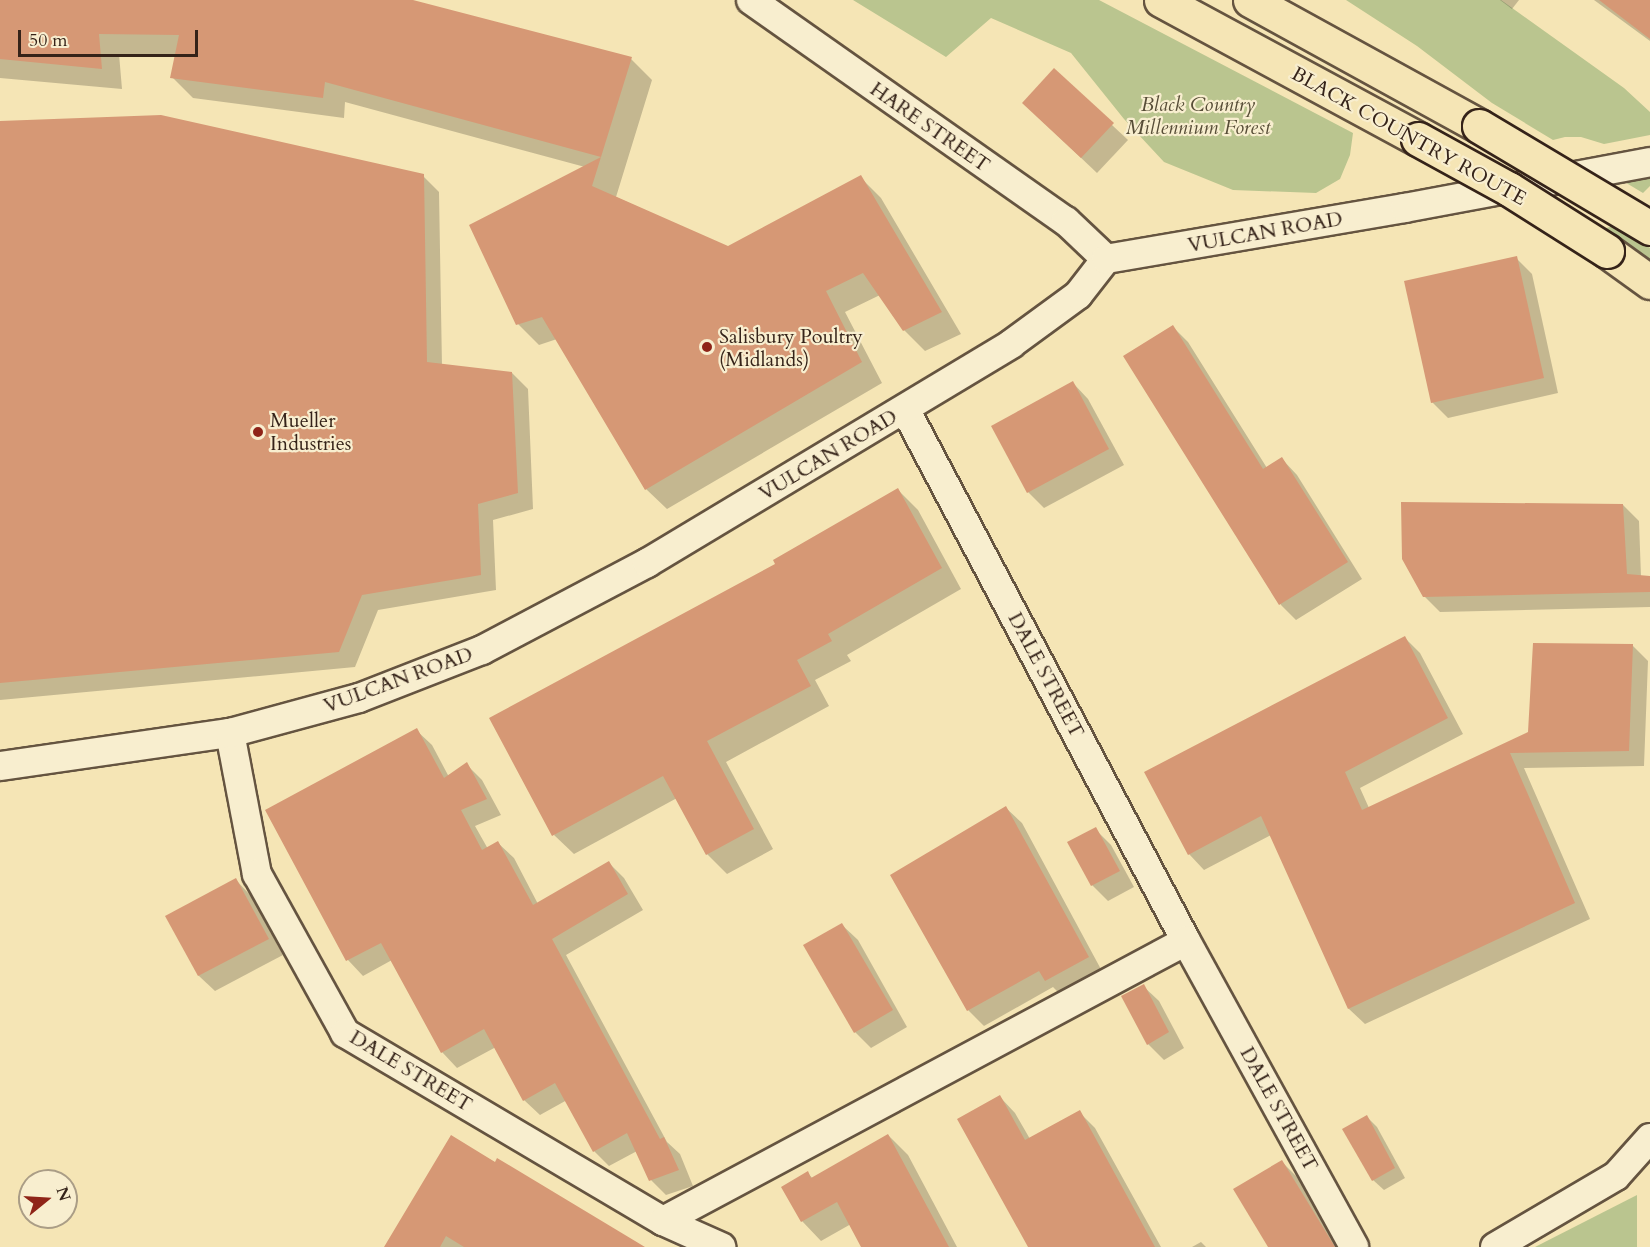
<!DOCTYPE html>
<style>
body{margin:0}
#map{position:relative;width:1650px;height:1247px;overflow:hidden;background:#f5e5b5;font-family:Cardo,serif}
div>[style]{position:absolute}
.green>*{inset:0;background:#bac58f}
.shadow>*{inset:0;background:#0003}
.building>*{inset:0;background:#d69875}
.roads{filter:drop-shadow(2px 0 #655440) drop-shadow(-2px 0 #655440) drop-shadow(0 2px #655440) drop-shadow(0 -2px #655440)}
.minor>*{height:28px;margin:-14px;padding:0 14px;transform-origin:14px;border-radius:14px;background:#f8eecf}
.trunk>*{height:33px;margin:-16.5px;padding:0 16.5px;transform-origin:16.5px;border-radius:16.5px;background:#f5e5b5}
.bridges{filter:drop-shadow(2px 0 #352319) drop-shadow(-2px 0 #352319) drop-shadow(0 2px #352319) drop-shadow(0 -2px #352319)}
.trunk-bridge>*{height:33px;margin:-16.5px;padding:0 16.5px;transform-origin:16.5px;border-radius:16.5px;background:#f5e5b5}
.dots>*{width:16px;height:16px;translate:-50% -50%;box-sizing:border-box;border:3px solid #f8eecf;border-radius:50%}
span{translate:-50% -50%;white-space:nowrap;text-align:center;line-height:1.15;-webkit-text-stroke:4.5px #f8eecf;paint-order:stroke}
.park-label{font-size:20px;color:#564c36;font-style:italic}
.street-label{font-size:20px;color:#352319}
.poi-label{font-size:20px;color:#352319}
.left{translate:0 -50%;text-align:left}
.north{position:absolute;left:18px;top:1169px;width:60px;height:60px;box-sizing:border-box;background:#f8eecf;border:2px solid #aa9d86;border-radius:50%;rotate:72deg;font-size:16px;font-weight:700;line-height:24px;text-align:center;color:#352319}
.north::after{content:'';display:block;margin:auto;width:21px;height:27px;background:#8f2418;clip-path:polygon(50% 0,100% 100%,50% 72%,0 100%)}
.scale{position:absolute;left:18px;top:30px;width:180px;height:27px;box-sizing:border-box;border:3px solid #352319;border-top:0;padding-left:8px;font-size:18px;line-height:21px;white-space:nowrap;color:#352319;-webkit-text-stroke:4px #f8eecf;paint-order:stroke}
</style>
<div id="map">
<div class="green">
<div style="clip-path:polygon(853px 0,1099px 0,1353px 133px,1350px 155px,1340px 179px,1316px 193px,1233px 190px,1164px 162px,1124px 119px,1071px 53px,991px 18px,946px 57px)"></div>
<div style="clip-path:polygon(1346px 0,1501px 0,1624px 88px,1650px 112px,1650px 135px,1604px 144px,1581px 137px,1565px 137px,1553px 140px,1492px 103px,1417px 46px)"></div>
<div style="clip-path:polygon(1650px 176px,1650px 186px,1643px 193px,1623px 181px)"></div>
<div style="clip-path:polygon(1618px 225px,1650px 248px,1650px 263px,1602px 229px)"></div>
<div style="clip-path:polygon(1637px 1195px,1637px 1247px,1535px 1247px)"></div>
</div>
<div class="shadow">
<div style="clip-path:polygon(0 0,407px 0,631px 59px,652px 80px,616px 197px,728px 248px,860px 177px,881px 198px,961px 334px,925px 351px,904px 330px,880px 295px,845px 312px,882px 383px,667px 509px,646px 489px,557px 339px,539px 345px,518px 324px,585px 167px,345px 102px,344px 118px,193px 98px,172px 77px,176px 55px,119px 54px,122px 89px,0 78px)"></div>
<div style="clip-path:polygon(1500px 0,1519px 0,1512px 9px)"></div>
<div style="clip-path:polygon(1594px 0,1650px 0,1650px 41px)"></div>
<div style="clip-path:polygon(1039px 118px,1112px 125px,1128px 140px,1097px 173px)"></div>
<div style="clip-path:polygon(0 122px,423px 176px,439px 192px,442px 366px,512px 373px,528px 389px,533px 509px,493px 520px,496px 590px,378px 610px,355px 667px,0 700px)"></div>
<div style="clip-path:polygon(1516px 258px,1532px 274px,1558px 393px,1448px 418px,1432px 402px)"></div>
<div style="clip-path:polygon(1173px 327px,1188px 342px,1267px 468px,1282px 459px,1297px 475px,1362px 579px,1296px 620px,1281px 605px,1125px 356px)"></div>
<div style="clip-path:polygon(1073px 383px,1088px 399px,1124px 465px,1044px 508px,1028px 492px)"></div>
<div style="clip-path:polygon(898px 490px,918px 510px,961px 589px,847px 655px,851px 661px,815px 680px,829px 706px,726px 762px,773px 849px,727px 874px,707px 854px,677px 798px,574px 854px,554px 835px,777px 564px)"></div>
<div style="clip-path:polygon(1623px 505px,1639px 521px,1641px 577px,1650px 577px,1650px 607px,1440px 612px,1424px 596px)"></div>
<div style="clip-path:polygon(1405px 638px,1420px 653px,1463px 734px,1360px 788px,1369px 808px,1530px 733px,1632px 645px,1648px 661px,1644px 766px,1524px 768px,1590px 919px,1365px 1024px,1349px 1009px,1271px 835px,1204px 870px,1189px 854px)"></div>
<div style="clip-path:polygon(416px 730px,432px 745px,449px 777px,466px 764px,482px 780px,501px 815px,475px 826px,488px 849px,498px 843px,514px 858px,538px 904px,609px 863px,624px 878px,643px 910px,566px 955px,667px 1142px,680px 1154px,693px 1186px,666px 1195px,651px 1180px,637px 1151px,609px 1166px,594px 1151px,567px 1100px,540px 1115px,524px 1100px,496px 1047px,457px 1068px,442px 1052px,392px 960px,363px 976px,348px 960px,267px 811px)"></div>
<div style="clip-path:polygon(1006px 808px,1022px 823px,1103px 973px,1062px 996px,1053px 987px,984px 1026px,968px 1010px)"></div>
<div style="clip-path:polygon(1095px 829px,1111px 845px,1134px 887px,1108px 901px,1092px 885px)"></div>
<div style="clip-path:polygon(236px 880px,251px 896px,283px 955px,215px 991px,199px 976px,167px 917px)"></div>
<div style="clip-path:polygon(842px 925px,858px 940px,907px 1027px,871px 1048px,855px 1032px)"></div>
<div style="clip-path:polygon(1143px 986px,1159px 1001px,1184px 1048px,1164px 1060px,1148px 1044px)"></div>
<div style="clip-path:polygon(1000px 1097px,1015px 1113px,1030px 1139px,1079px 1112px,1095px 1128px,1161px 1247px,1029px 1247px)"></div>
<div style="clip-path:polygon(1366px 1116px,1377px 1127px,1405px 1178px,1384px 1190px,1373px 1180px)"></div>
<div style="clip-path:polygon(888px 1135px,908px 1155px,957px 1247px,863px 1247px,851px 1224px,821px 1241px,802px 1221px,808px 1173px,813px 1179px)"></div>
<div style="clip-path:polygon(451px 1137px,642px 1247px,385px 1247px)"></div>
<div style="clip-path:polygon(1281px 1161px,1297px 1177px,1340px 1247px,1270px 1247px)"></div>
<div style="clip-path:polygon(1201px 1242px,1206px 1247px,1192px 1247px)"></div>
</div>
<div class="building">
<div style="clip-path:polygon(0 0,413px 0,632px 57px,592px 186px,728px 246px,861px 175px,942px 312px,903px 331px,863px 273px,826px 291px,862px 362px,645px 490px,542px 317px,516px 325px,469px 225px,601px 157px,325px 82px,323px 98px,170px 78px,179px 35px,99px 34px,102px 69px,0 59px)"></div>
<div style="clip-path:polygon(1599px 0,1650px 0,1650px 39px)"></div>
<div style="clip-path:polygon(1054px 68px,1114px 123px,1081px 158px,1022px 103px)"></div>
<div style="clip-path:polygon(161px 115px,424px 174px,427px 362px,512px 372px,518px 493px,478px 504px,481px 575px,362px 595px,339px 652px,0 683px,0 121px)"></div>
<div style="clip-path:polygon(1517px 256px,1544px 378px,1431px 403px,1404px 281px)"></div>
<div style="clip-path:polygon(1173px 325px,1263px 469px,1282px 457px,1348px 562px,1279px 605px,1123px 356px)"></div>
<div style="clip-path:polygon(1073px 381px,1109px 449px,1027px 493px,991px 426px)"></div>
<div style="clip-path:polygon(898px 488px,942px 568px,828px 634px,832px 641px,797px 660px,811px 686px,707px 741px,754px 829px,706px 855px,663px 776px,552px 836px,489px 718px,775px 564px,773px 560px)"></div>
<div style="clip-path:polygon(1401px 502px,1623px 504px,1627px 574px,1650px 576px,1650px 592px,1423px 597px,1402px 559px)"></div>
<div style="clip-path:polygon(1405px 636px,1448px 718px,1345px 772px,1362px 810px,1528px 732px,1533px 643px,1633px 644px,1629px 751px,1510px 753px,1575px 903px,1348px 1009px,1261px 816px,1188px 855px,1144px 772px)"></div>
<div style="clip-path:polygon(417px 728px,444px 778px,467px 762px,487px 799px,461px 810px,482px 850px,498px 841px,533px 905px,609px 861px,628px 894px,552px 939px,660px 1139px,664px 1137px,679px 1170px,649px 1181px,627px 1133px,593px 1152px,555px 1083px,523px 1101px,484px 1029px,441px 1053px,381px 943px,346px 961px,265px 810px)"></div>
<div style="clip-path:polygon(1006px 806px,1089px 957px,1045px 981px,1039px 971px,967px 1011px,890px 875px)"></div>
<div style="clip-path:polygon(1096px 827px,1120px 871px,1091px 886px,1067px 842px)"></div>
<div style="clip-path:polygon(236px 878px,269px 939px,198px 976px,165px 916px)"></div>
<div style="clip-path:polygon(842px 923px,893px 1010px,854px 1033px,803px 945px)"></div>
<div style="clip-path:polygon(1144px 984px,1169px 1032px,1147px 1045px,1121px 996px)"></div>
<div style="clip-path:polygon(1000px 1095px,1025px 1140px,1080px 1110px,1155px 1247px,1028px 1247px,957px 1119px)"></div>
<div style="clip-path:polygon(1367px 1115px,1395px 1168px,1372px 1181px,1342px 1129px)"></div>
<div style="clip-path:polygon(888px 1134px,949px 1247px,861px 1247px,837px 1202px,801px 1222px,781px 1187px,808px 1171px,811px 1178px)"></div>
<div style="clip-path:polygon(451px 1135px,495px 1162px,497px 1158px,645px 1247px,464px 1247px,446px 1236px,440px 1247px,384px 1247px)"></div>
<div style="clip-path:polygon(1282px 1160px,1335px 1247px,1268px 1247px,1233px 1189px)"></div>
</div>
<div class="roads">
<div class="minor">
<div style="left:751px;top:0;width:385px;rotate:35.1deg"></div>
<div style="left:1066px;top:221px;width:55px;rotate:43.5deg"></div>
<div style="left:905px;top:409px;width:602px;rotate:62.16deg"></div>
<div style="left:1186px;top:941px;width:349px;rotate:61.2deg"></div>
<div style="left:230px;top:733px;width:144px;rotate:79.2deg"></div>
<div style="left:257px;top:874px;width:182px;rotate:61deg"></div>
<div style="left:345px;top:1033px;width:369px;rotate:30.6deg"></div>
<div style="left:663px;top:1221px;width:64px;rotate:24.1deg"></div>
<div style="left:0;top:766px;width:232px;rotate:-8.2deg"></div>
<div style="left:230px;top:733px;width:134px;rotate:-15.2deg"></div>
<div style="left:359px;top:698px;width:132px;rotate:-21.3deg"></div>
<div style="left:482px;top:650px;width:187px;rotate:-27.8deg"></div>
<div style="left:647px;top:563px;width:425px;rotate:-31deg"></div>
<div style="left:1011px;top:344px;width:83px;rotate:-36.2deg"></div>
<div style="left:1078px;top:295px;width:46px;rotate:-52.1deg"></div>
<div style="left:1106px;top:259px;width:303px;rotate:-9.7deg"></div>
<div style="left:1405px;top:208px;width:249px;rotate:-10.6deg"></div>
<div style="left:663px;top:1221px;width:593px;rotate:-28.16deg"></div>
<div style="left:1495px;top:1247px;width:140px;rotate:-30.4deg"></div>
<div style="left:1616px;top:1176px;width:51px;rotate:-48.2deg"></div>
</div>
<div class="trunk">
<div style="left:1161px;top:0;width:292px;rotate:28.4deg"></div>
<div style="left:1250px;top:0;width:261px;rotate:28.8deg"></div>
<div style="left:1607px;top:251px;width:53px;rotate:35.8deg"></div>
</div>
</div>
<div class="bridges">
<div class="trunk-bridge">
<div style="left:1479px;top:126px;width:199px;rotate:30.8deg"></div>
<div style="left:1418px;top:139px;width:104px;rotate:28.8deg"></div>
<div style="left:1509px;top:189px;width:116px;rotate:32.3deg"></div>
</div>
</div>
<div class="dots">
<div style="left:707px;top:347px;background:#8f2418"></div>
<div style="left:258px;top:432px;background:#8f2418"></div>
</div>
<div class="park-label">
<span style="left:1198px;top:116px">Black Country<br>Millennium Forest</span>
</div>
<div class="street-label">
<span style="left:930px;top:127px;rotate:35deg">HARE STREET</span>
<span style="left:1409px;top:136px;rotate:29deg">BLACK COUNTRY ROUTE</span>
<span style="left:1265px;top:232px;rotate:-10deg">VULCAN ROAD</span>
<span style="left:828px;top:455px;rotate:-31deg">VULCAN ROAD</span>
<span style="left:1046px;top:675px;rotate:62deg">DALE STREET</span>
<span style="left:398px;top:680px;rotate:-20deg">VULCAN ROAD</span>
<span style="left:411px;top:1071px;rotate:31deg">DALE STREET</span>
<span style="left:1279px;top:1109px;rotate:61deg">DALE STREET</span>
</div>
<div class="poi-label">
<span class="left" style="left:719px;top:348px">Salisbury Poultry<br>(Midlands)</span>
<span class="left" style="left:270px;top:432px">Mueller<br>Industries</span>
</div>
<div class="north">N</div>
<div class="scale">50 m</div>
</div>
